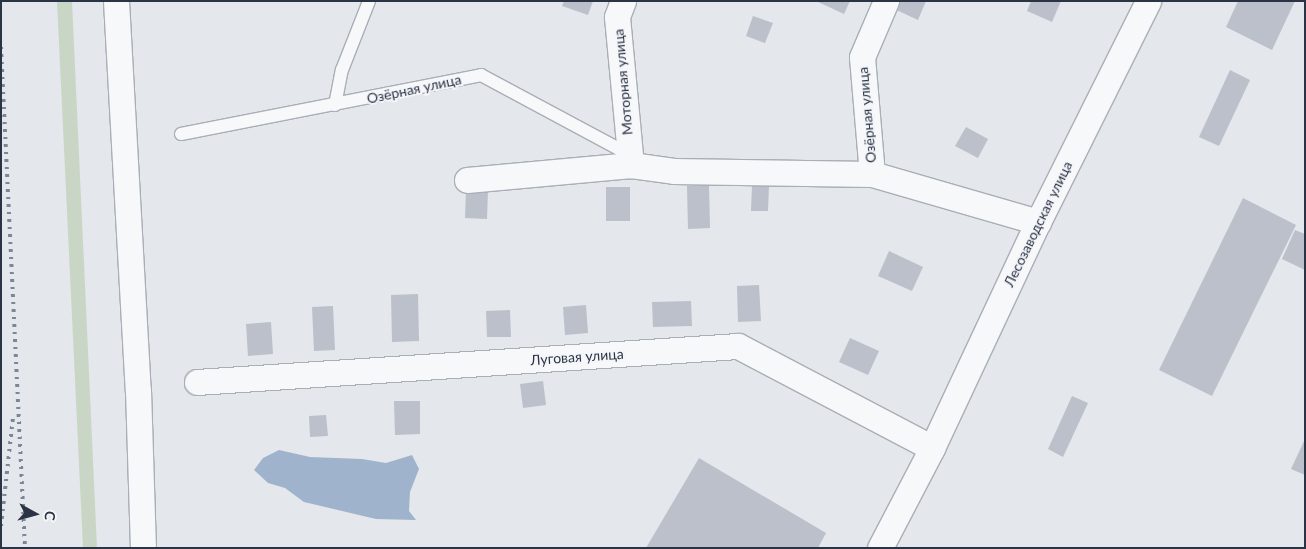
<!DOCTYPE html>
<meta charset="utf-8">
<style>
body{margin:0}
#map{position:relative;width:1306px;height:549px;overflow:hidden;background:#e4e7ec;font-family:Lato,sans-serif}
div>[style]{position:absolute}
.green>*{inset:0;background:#c9d6c5}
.water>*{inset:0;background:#9fb4cc}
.building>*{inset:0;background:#bbc0ca}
.roads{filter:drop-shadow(1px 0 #a9aeb7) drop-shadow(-1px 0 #a9aeb7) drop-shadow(0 1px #a9aeb7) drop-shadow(0 -1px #a9aeb7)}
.service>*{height:12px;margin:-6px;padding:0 6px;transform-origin:6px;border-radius:6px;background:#f7f8fa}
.minor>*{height:25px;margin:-12.5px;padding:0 12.5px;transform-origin:12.5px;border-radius:12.5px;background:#f7f8fa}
.rail>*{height:4px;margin-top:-2px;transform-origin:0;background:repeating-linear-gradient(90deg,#7d8696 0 2.5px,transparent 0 7.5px)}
span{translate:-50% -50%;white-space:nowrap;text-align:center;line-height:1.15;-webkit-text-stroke:4px #f4f6f9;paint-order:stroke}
.street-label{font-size:14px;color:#2b3445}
.frame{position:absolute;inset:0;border:2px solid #2b3445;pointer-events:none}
.north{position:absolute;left:10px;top:489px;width:50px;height:50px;-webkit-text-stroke:4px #f4f6f9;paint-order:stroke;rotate:97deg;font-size:14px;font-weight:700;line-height:20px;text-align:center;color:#2b3445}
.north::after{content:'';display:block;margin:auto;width:18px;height:22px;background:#2b3445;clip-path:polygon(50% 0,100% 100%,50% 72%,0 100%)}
</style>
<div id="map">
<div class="green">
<div style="clip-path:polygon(57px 1px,72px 1px,97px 548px,83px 548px)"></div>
</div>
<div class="water">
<div style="clip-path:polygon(279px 450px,310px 457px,362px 459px,386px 463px,412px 455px,419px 469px,410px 492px,409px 511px,416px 520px,376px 519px,304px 502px,285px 488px,268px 483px,254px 470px,263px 458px)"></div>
</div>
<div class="building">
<div style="clip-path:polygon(564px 1px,593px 1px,588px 15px,562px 6px)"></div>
<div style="clip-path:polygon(816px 1px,850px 1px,844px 14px)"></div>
<div style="clip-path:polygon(895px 1px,926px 1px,918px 20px,892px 8px)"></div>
<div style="clip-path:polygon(1031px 1px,1061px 1px,1052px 22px,1027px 11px)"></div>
<div style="clip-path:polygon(1238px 1px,1295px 1px,1272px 50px,1226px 27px)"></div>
<div style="clip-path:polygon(753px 16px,773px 23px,765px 43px,746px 36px)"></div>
<div style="clip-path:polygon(1230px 70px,1250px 80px,1219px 146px,1199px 137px)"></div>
<div style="clip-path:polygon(966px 127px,988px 139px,978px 158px,955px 146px)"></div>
<div style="clip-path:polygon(709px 185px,710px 228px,688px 229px,687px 186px)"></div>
<div style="clip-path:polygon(752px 185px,769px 185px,768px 211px,751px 211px)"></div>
<div style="clip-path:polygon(606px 187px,630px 187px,630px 221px,606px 221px)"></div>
<div style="clip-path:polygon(466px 190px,488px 190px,487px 219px,465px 218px)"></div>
<div style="clip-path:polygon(1243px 198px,1296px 225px,1212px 396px,1159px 370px)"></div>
<div style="clip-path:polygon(1295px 230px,1305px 234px,1305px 270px,1282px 259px)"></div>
<div style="clip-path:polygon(889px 251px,923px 267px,912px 291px,878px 276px)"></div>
<div style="clip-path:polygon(759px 285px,761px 321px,738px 322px,737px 286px)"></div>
<div style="clip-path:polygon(418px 294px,419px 341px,392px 342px,391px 295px)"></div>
<div style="clip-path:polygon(691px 301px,692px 326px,653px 327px,652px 302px)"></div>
<div style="clip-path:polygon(586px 305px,588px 333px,565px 335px,563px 307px)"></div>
<div style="clip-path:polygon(333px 306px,335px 350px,314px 351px,312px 307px)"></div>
<div style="clip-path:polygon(510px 310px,511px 337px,487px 337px,486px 311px)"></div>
<div style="clip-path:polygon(271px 322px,273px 354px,248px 356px,246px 324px)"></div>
<div style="clip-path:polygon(850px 338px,879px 351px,868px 375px,839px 362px)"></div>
<div style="clip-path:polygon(543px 381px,546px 405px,523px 408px,520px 384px)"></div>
<div style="clip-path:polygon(1072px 396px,1088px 403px,1063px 457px,1048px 449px)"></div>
<div style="clip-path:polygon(394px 401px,420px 401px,420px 434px,395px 435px)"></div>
<div style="clip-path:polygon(326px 415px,328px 436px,310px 437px,309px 416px)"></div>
<div style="clip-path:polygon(1305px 439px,1305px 475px,1291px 469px)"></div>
<div style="clip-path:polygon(699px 458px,826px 533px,818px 548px,646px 548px)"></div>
</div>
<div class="roads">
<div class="service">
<div style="left:335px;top:105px;width:36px;rotate:-79deg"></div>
<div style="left:342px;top:70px;width:74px;rotate:-68.6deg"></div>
<div style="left:181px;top:134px;width:306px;rotate:-11.1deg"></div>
<div style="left:481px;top:75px;width:169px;rotate:28.2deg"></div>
</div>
<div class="minor">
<div style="left:116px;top:1px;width:390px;rotate:86.8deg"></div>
<div style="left:138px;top:390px;width:158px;rotate:88.2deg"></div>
<div style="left:623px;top:1px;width:17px;rotate:111deg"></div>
<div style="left:617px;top:17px;width:149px;rotate:84.6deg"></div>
<div style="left:872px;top:174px;width:117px;rotate:-94.9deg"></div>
<div style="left:862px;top:57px;width:61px;rotate:-66.8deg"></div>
<div style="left:467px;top:180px;width:165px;rotate:-5.2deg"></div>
<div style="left:631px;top:165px;width:43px;rotate:7.9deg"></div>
<div style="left:674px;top:171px;width:198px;rotate:0.9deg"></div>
<div style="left:872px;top:174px;width:173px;rotate:16.1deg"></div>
<div style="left:197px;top:382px;width:542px;rotate:-3.81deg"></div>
<div style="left:738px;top:346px;width:219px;rotate:27.7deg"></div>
<div style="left:880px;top:548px;width:113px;rotate:-62.5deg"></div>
<div style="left:932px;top:448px;width:250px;rotate:-64.9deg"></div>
<div style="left:1038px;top:222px;width:247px;rotate:-63.5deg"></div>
</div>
</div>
<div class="rail">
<div style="left:1px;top:47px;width:502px;rotate:87.26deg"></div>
<div style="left:1px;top:526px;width:109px;rotate:-83.7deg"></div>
</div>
<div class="street-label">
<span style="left:623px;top:82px;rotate:-95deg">Моторная улица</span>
<span style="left:414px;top:89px;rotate:-12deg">Озёрная улица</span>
<span style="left:867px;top:115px;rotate:-95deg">Озёрная улица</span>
<span style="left:1038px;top:224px;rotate:-64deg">Лесозаводская улица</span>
<span style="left:577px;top:357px;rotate:-4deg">Луговая улица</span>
</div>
<div class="frame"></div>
<div class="north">С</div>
</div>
